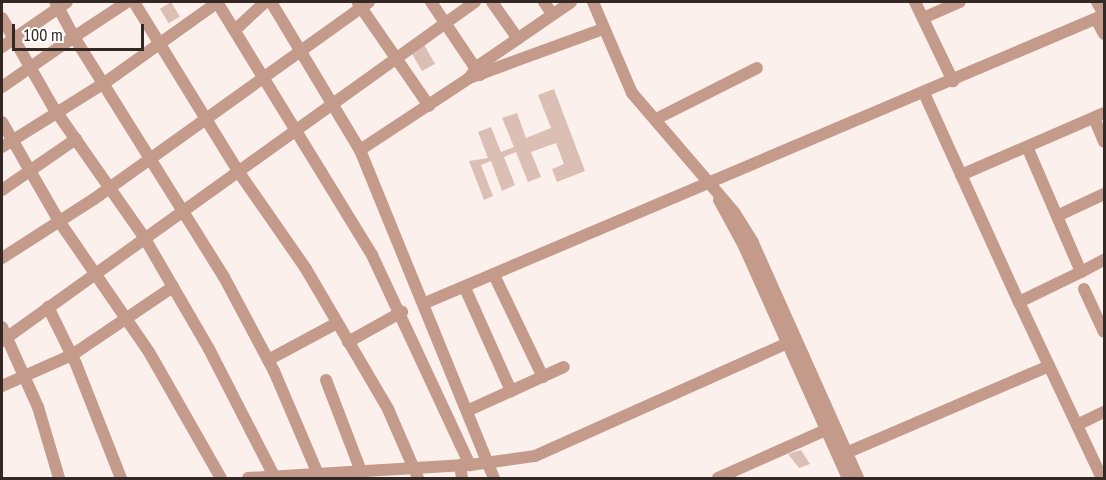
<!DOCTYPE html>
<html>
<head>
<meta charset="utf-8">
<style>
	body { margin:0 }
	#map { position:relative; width:1106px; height:480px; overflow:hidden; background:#fcf0ec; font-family:"PT Sans Narrow",sans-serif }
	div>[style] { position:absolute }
	.building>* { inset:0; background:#dbbfb4; transform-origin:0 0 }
	.minor>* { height:12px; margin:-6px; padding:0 6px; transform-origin:6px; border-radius:6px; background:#c49a8b }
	span { translate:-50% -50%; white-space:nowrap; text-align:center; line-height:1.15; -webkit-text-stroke:4.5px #fff; paint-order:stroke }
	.frame { position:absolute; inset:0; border:3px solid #332824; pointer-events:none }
	.scale { position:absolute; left:12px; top:24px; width:132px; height:27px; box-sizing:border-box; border:3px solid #332824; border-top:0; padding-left:8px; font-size:18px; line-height:21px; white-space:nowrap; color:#332824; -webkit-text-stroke:4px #fff; paint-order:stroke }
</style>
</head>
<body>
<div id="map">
	<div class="building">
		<div style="left:171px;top:2px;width:17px;height:13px;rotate:59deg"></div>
		<div style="left:423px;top:43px;width:24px;height:15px;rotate:60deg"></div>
		<div style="clip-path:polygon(554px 89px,585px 171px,557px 182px,552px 169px,564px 164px,556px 143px,531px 152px,541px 177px,528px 182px,516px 152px,504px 157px,515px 185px,502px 191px,491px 161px,481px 165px,493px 196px,484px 200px,469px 161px,488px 158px,478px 132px,491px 127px,501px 152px,514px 147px,502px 118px,517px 113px,526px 138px,551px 128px,538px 95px)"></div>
		<div style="clip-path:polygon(801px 450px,810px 464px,799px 468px,788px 454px)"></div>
	</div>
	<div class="minor">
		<div style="left:127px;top:2px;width:64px;rotate:146.6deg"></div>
		<div style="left:74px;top:37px;width:283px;rotate:58deg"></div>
		<div style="left:224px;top:277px;width:106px;rotate:62deg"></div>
		<div style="left:274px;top:371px;width:112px;rotate:66.9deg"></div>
		<div style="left:134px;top:2px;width:198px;rotate:58.4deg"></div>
		<div style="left:238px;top:171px;width:119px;rotate:55.2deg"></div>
		<div style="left:306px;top:269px;width:162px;rotate:59.6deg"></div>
		<div style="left:388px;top:409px;width:75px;rotate:66.5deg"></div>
		<div style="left:217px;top:2px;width:297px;rotate:58.5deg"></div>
		<div style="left:372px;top:255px;width:232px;rotate:65deg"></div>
		<div style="left:271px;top:2px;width:173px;rotate:59deg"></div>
		<div style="left:360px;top:150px;width:354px;rotate:67.8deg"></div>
		<div style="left:431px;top:2px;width:88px;rotate:56.1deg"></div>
		<div style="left:492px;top:2px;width:45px;rotate:54.9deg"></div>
		<div style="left:544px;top:2px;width:14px;rotate:56deg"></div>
		<div style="left:593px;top:2px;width:99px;rotate:66.8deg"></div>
		<div style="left:632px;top:93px;width:157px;rotate:49.4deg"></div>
		<div style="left:734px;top:212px;width:36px;rotate:58deg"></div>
		<div style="left:753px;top:243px;width:257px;rotate:65.9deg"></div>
		<div style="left:915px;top:2px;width:88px;rotate:64.3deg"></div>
		<div style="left:1097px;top:2px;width:14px;rotate:60deg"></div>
		<div style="left:358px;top:3px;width:125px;rotate:55.4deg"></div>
		<div style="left:2px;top:18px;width:103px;rotate:60.2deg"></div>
		<div style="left:53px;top:107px;width:159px;rotate:55deg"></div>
		<div style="left:144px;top:237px;width:129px;rotate:59.9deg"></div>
		<div style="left:209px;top:349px;width:145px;rotate:62.9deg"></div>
		<div style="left:923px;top:18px;width:40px;rotate:-23.4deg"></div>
		<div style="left:1096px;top:19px;width:17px;rotate:62deg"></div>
		<div style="left:235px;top:30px;width:41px;rotate:-43deg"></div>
		<div style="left:2px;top:47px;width:79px;rotate:-34.7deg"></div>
		<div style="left:469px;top:78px;width:15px;rotate:-53deg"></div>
		<div style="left:478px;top:66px;width:113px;rotate:-34.5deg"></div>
		<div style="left:2px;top:87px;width:88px;rotate:-34.8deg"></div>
		<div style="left:74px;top:37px;width:40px;rotate:-118deg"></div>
		<div style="left:924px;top:93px;width:230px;rotate:65.6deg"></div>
		<div style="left:1019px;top:302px;width:69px;rotate:-25.8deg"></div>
		<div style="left:1081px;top:272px;width:134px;rotate:-113.3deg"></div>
		<div style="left:1094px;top:118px;width:26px;rotate:67deg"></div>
		<div style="left:656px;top:119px;width:113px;rotate:-26.8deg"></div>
		<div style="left:2px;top:122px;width:114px;rotate:60.1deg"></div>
		<div style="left:59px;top:221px;width:159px;rotate:55.5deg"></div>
		<div style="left:149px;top:352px;width:145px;rotate:60.3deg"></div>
		<div style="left:2px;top:147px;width:119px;rotate:-32deg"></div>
		<div style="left:103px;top:84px;width:141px;rotate:-35.5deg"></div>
		<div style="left:360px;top:150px;width:131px;rotate:-33.4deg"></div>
		<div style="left:469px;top:78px;width:143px;rotate:-20.1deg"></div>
		<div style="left:961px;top:175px;width:156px;rotate:-23.4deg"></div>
		<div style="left:2px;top:190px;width:90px;rotate:-34.6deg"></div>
		<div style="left:719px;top:200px;width:52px;rotate:61.5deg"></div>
		<div style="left:744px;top:246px;width:254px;rotate:65.9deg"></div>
		<div style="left:1057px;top:216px;width:52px;rotate:-25.1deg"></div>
		<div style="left:2px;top:258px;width:109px;rotate:-32.7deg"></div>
		<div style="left:94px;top:199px;width:338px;rotate:-35.6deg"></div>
		<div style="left:1081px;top:272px;width:26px;rotate:-28deg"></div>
		<div style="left:495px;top:277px;width:111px;rotate:64.4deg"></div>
		<div style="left:465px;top:288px;width:113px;rotate:65.9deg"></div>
		<div style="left:1084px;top:289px;width:47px;rotate:65.1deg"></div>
		<div style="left:1019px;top:302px;width:195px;rotate:64.8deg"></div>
		<div style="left:425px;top:303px;width:738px;rotate:-22.98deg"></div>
		<div style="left:48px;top:307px;width:64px;rotate:63.8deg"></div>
		<div style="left:76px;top:364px;width:123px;rotate:68.5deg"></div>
		<div style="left:2px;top:327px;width:88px;rotate:65.8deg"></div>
		<div style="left:38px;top:407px;width:74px;rotate:73.5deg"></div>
		<div style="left:2px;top:341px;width:582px;rotate:-35.63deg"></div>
		<div style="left:348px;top:342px;width:62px;rotate:-29.1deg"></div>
		<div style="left:268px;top:360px;width:78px;rotate:-28.2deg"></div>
		<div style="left:326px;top:380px;width:97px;rotate:69deg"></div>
		<div style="left:2px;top:386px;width:77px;rotate:-23.9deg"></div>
		<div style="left:72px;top:355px;width:122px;rotate:-34deg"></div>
		<div style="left:469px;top:410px;width:104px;rotate:-24.4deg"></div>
		<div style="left:1077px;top:425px;width:30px;rotate:-26deg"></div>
		<div style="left:846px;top:453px;width:221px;rotate:-23.2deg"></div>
		<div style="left:460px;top:465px;width:13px;rotate:81deg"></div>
		<div style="left:248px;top:478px;width:222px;rotate:-3.4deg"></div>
		<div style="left:470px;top:465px;width:66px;rotate:-7.9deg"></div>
		<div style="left:535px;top:456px;width:274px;rotate:-24.1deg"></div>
		<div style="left:718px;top:478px;width:118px;rotate:-24deg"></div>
	</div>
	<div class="frame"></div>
	<div class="scale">100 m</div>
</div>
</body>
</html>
